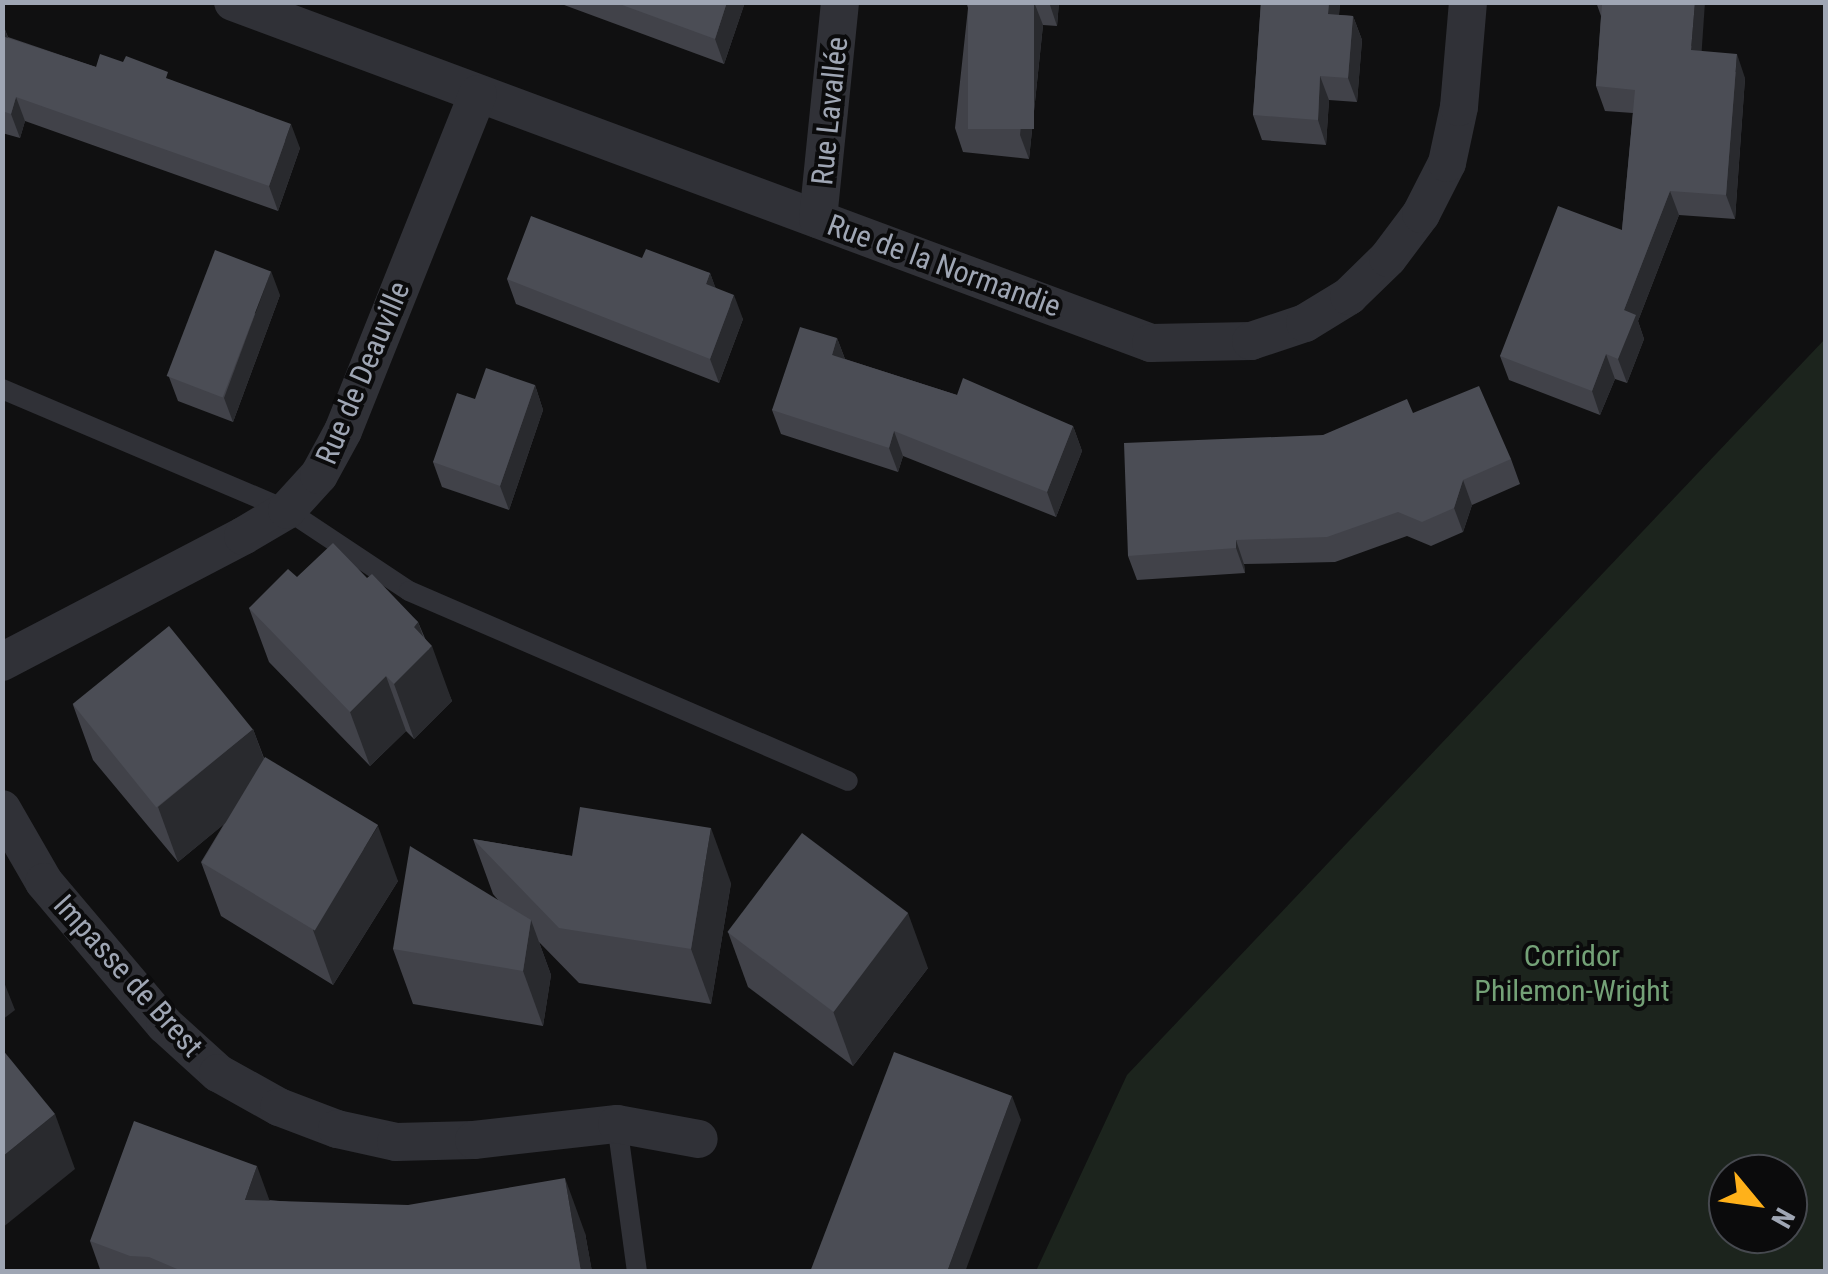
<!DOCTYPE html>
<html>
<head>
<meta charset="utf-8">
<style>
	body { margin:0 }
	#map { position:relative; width:1828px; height:1274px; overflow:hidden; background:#101011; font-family:"Roboto Condensed",sans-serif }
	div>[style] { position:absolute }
	.green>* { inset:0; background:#1c241d }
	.service>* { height:20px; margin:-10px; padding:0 10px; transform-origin:10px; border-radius:10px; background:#303137 }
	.minor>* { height:38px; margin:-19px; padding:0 19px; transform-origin:19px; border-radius:19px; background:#303137 }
	.wall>* { inset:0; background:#414249 }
	.shaded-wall>* { inset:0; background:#292a2e }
	.building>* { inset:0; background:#4b4d55; transform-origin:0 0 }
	span { translate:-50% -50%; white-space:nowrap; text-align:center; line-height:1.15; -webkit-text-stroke:8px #0b0b0c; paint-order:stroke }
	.street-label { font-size:30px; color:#9fa6b4 }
	.park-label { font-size:30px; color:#74a177 }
	.frame { position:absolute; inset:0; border:5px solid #9fa6b4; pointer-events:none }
	.north { position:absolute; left:1708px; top:1154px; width:100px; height:100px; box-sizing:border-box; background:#0b0b0c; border:2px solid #46494f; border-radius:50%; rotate:119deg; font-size:28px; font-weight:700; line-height:40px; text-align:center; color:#9fa6b4 }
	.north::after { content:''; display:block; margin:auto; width:35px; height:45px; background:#ffb11a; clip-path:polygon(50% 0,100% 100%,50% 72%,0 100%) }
</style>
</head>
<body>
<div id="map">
	<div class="green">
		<div style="clip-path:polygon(evenodd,1825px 339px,1825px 1271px,1036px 1271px,1127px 1075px,1825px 339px,1728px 1174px,1788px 1174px,1788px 1234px,1728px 1234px,1728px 1174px)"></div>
	</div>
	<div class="service">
		<div style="left:2px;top:389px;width:310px;rotate:23deg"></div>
		<div style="left:287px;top:510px;width:146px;rotate:33.6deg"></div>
		<div style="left:409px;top:591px;width:478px;rotate:23.4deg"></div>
		<div style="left:617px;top:1124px;width:149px;rotate:82.3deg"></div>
	</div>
	<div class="minor">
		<div style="left:233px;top:2px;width:979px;rotate:20.38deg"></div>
		<div style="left:1151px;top:343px;width:100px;rotate:-1.1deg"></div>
		<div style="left:1251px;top:341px;width:57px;rotate:-18.4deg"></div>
		<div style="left:1305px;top:323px;width:52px;rotate:-31.5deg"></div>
		<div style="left:1349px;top:296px;width:54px;rotate:-44.3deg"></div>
		<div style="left:1388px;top:258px;width:55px;rotate:-53.1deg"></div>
		<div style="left:1421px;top:214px;width:57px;rotate:-63deg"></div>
		<div style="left:1447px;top:163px;width:57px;rotate:-77.9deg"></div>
		<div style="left:1459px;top:107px;width:105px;rotate:-85.1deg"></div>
		<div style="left:818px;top:219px;width:218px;rotate:-84.2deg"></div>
		<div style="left:2px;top:662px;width:272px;rotate:-27.6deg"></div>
		<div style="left:243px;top:536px;width:51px;rotate:-30.6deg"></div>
		<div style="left:287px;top:510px;width:47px;rotate:-47.6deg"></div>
		<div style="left:319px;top:475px;width:50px;rotate:-61.4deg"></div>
		<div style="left:343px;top:431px;width:363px;rotate:-68.2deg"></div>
		<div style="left:2px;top:809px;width:84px;rotate:60.1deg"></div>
		<div style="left:44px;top:882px;width:187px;rotate:49.8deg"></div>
		<div style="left:165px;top:1025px;width:72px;rotate:42.2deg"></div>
		<div style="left:218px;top:1073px;width:70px;rotate:29.1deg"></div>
		<div style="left:279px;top:1107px;width:62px;rotate:20.8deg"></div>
		<div style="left:337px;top:1129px;width:60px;rotate:12.4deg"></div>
		<div style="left:396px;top:1142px;width:78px;rotate:-1.5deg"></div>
		<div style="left:474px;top:1140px;width:144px;rotate:-6.4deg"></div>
		<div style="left:617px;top:1124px;width:83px;rotate:10.4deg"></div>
	</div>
	<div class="wall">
		<div style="clip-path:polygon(556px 2px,745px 2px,724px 64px)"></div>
		<div style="clip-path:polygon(966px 2px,1059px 2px,1057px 26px,1043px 25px,1029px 159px,963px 152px,955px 128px,968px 8px)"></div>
		<div style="clip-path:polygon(1261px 2px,1340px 2px,1339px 15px,1353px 16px,1362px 40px,1357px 102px,1329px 100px,1326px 145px,1262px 140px,1253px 115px)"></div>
		<div style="clip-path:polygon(1596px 2px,1702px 51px,1745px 78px,1735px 219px,1679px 215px,1638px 321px,1644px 339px,1627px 383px,1615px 379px,1600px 415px,1509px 380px,1500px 356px,1622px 230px,1633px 113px,1605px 111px,1596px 86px,1601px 16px)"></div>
		<div style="clip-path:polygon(2px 22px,8px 37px,96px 67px,171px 80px,300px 148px,278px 211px,25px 121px,20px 138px,2px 133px)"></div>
		<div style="clip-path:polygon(642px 258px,710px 273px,715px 287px,743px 319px,719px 383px,516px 304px,507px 279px)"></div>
		<div style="clip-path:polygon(280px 295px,233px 422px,178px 401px,169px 377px)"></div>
		<div style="clip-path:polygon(837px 338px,845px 359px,957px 395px,1073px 426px,1082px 451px,1056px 517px,903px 456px,898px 472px,781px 434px,772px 410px)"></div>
		<div style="clip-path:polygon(535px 385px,543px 410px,509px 510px,442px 487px,433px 462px,475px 399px)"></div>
		<div style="clip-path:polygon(1413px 413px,1511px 459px,1520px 484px,1472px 505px,1463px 532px,1431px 546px,1407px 536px,1335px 562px,1244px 564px,1245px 573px,1137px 580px,1128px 556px)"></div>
		<div style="clip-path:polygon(297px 577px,367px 578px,418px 622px,452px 701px,414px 739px,406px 731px,370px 766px,269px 662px,249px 608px)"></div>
		<div style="clip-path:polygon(73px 705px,253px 729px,264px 758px,398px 881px,333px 985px,221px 916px,201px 862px,224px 824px,178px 862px,93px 760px)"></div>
		<div style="clip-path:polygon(473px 839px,731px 883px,711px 1004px,579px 983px,539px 942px,551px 975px,543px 1026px,413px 1004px,393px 949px,498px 900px,493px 894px)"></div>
		<div style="clip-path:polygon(728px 932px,928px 968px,853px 1066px,748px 987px)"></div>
		<div style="clip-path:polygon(270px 1200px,585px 1233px,592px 1272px,101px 1272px,90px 1241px)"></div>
	</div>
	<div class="shaded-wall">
		<div style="clip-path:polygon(727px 2px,745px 2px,724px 64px,715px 39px)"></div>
		<div style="clip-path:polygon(1034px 2px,1043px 25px,1029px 159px,1020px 135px)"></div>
		<div style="clip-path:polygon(1049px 2px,1059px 2px,1057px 26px)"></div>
		<div style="clip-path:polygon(1329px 2px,1340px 2px,1337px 38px,1328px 14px)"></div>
		<div style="clip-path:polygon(1695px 2px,1705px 2px,1700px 75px,1691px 50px)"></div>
		<div style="clip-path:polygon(1353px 16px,1362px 40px,1357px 102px,1348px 78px)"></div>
		<div style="clip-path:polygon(2px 22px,8px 38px,2px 55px)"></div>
		<div style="clip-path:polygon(1737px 54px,1745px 78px,1735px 219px,1726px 195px)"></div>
		<div style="clip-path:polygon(1320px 76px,1329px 100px,1326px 145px,1318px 120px)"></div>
		<div style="clip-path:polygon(16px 97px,25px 121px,20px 138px,11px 114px)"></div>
		<div style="clip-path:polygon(291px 124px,300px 148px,278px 211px,269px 186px)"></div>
		<div style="clip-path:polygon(1670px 191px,1679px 215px,1638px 321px,1644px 339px,1627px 383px,1618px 359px,1624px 310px)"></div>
		<div style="clip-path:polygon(271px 271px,280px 295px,233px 422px,224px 398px)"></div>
		<div style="clip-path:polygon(710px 273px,719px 297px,706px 284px)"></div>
		<div style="clip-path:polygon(734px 295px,743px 319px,719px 383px,710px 359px)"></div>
		<div style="clip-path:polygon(837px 338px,846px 362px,832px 355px)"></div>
		<div style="clip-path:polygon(1606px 354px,1615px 379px,1600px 415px,1592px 391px)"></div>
		<div style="clip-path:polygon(535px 385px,543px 410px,509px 510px,500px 486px)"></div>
		<div style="clip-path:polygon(1073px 426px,1082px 451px,1056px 517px,1047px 492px)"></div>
		<div style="clip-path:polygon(894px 431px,903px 456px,898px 472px,889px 448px)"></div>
		<div style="clip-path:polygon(1463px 480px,1472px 505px,1463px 532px,1454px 508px)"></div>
		<div style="clip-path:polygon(1236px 540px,1244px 564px,1245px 573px,1236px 548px)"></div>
		<div style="clip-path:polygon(418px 622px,428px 650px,432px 646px,452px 701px,414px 739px,394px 684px,414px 627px)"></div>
		<div style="clip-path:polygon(386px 676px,406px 731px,370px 766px,350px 712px)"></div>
		<div style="clip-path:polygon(253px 729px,273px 784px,178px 862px,158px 807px)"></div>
		<div style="clip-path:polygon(378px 826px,398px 881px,333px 985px,313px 930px)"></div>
		<div style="clip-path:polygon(711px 828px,731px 883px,711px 1004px,691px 949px)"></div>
		<div style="clip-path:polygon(908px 913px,928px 968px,853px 1066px,833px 1011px)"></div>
		<div style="clip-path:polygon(531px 920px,551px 975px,543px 1026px,523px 971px)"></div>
		<div style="clip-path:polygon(2px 977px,15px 1010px,2px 1020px)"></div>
		<div style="clip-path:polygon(1012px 1096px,1021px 1120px,965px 1272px,947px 1272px)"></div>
		<div style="clip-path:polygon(55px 1114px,75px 1169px,2px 1228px,2px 1157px)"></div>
		<div style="clip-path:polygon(257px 1166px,277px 1221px,245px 1200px)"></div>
		<div style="clip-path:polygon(565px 1178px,585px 1233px,592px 1272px,581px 1272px)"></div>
	</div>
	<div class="building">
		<div style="clip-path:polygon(614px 2px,727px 2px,715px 39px)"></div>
		<div style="left:968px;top:2px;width:66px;height:127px"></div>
		<div style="clip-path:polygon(1261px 2px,1329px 2px,1328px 14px,1353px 16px,1348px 78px,1320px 76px,1318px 120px,1253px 115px)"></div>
		<div style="clip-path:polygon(1596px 2px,1695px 2px,1691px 50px,1737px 54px,1726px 195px,1670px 191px,1624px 310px,1636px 315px,1618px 359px,1606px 354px,1592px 391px,1500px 356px,1558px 206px,1622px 230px,1635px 90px,1596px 86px,1602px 5px,1596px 4px)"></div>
		<div style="clip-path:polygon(2px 36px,96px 67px,100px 54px,123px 62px,126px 56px,168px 72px,166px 78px,291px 124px,269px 186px,16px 97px,11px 114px,2px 111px)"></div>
		<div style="clip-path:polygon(531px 216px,642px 258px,646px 249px,710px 273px,706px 284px,734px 295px,710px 359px,507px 279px)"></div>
		<div style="left:215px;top:250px;width:60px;height:135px;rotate:21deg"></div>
		<div style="clip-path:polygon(800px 327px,837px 338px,832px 355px,957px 395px,963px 378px,1073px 426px,1047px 492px,894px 431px,889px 448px,772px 410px)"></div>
		<div style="clip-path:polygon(486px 368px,535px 385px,500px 486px,433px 462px,457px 393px,475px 399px)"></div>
		<div style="clip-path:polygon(1479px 386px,1511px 459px,1463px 480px,1454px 508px,1422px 522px,1398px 512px,1327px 537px,1236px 540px,1236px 548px,1128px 556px,1124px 443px,1323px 435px,1407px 399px,1413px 413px)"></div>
		<div style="clip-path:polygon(333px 543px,367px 578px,372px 574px,418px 622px,414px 627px,432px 646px,394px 684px,386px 676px,350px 712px,249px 608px,288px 569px,297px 577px)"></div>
		<div style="left:169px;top:626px;width:133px;height:124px;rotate:51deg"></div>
		<div style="left:265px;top:757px;width:132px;height:123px;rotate:31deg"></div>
		<div style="clip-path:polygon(580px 807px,711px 828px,691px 949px,559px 928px,473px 839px,572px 856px)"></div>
		<div style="left:802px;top:833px;width:133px;height:124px;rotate:37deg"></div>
		<div style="clip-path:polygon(410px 846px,531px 920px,523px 971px,393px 949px)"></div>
		<div style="clip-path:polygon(2px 1049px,55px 1114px,2px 1157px)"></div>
		<div style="clip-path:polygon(894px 1052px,1012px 1096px,947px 1272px,810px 1272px)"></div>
		<div style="clip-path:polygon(134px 1121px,257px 1166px,245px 1200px,408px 1205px,565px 1178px,581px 1272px,184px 1272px,149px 1257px,130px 1256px,90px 1241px)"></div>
	</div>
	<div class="street-label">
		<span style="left:830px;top:111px;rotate:-84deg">Rue Lavallée</span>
		<span style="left:944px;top:266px;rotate:20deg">Rue de la Normandie</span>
		<span style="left:363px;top:373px;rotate:-67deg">Rue de Deauville</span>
		<span style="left:128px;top:976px;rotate:48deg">Impasse de Brest</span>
	</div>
	<div class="park-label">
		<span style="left:1572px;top:973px">Corridor<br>Philemon-Wright</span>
	</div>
	<div class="frame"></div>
	<div class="north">N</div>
</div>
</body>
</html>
